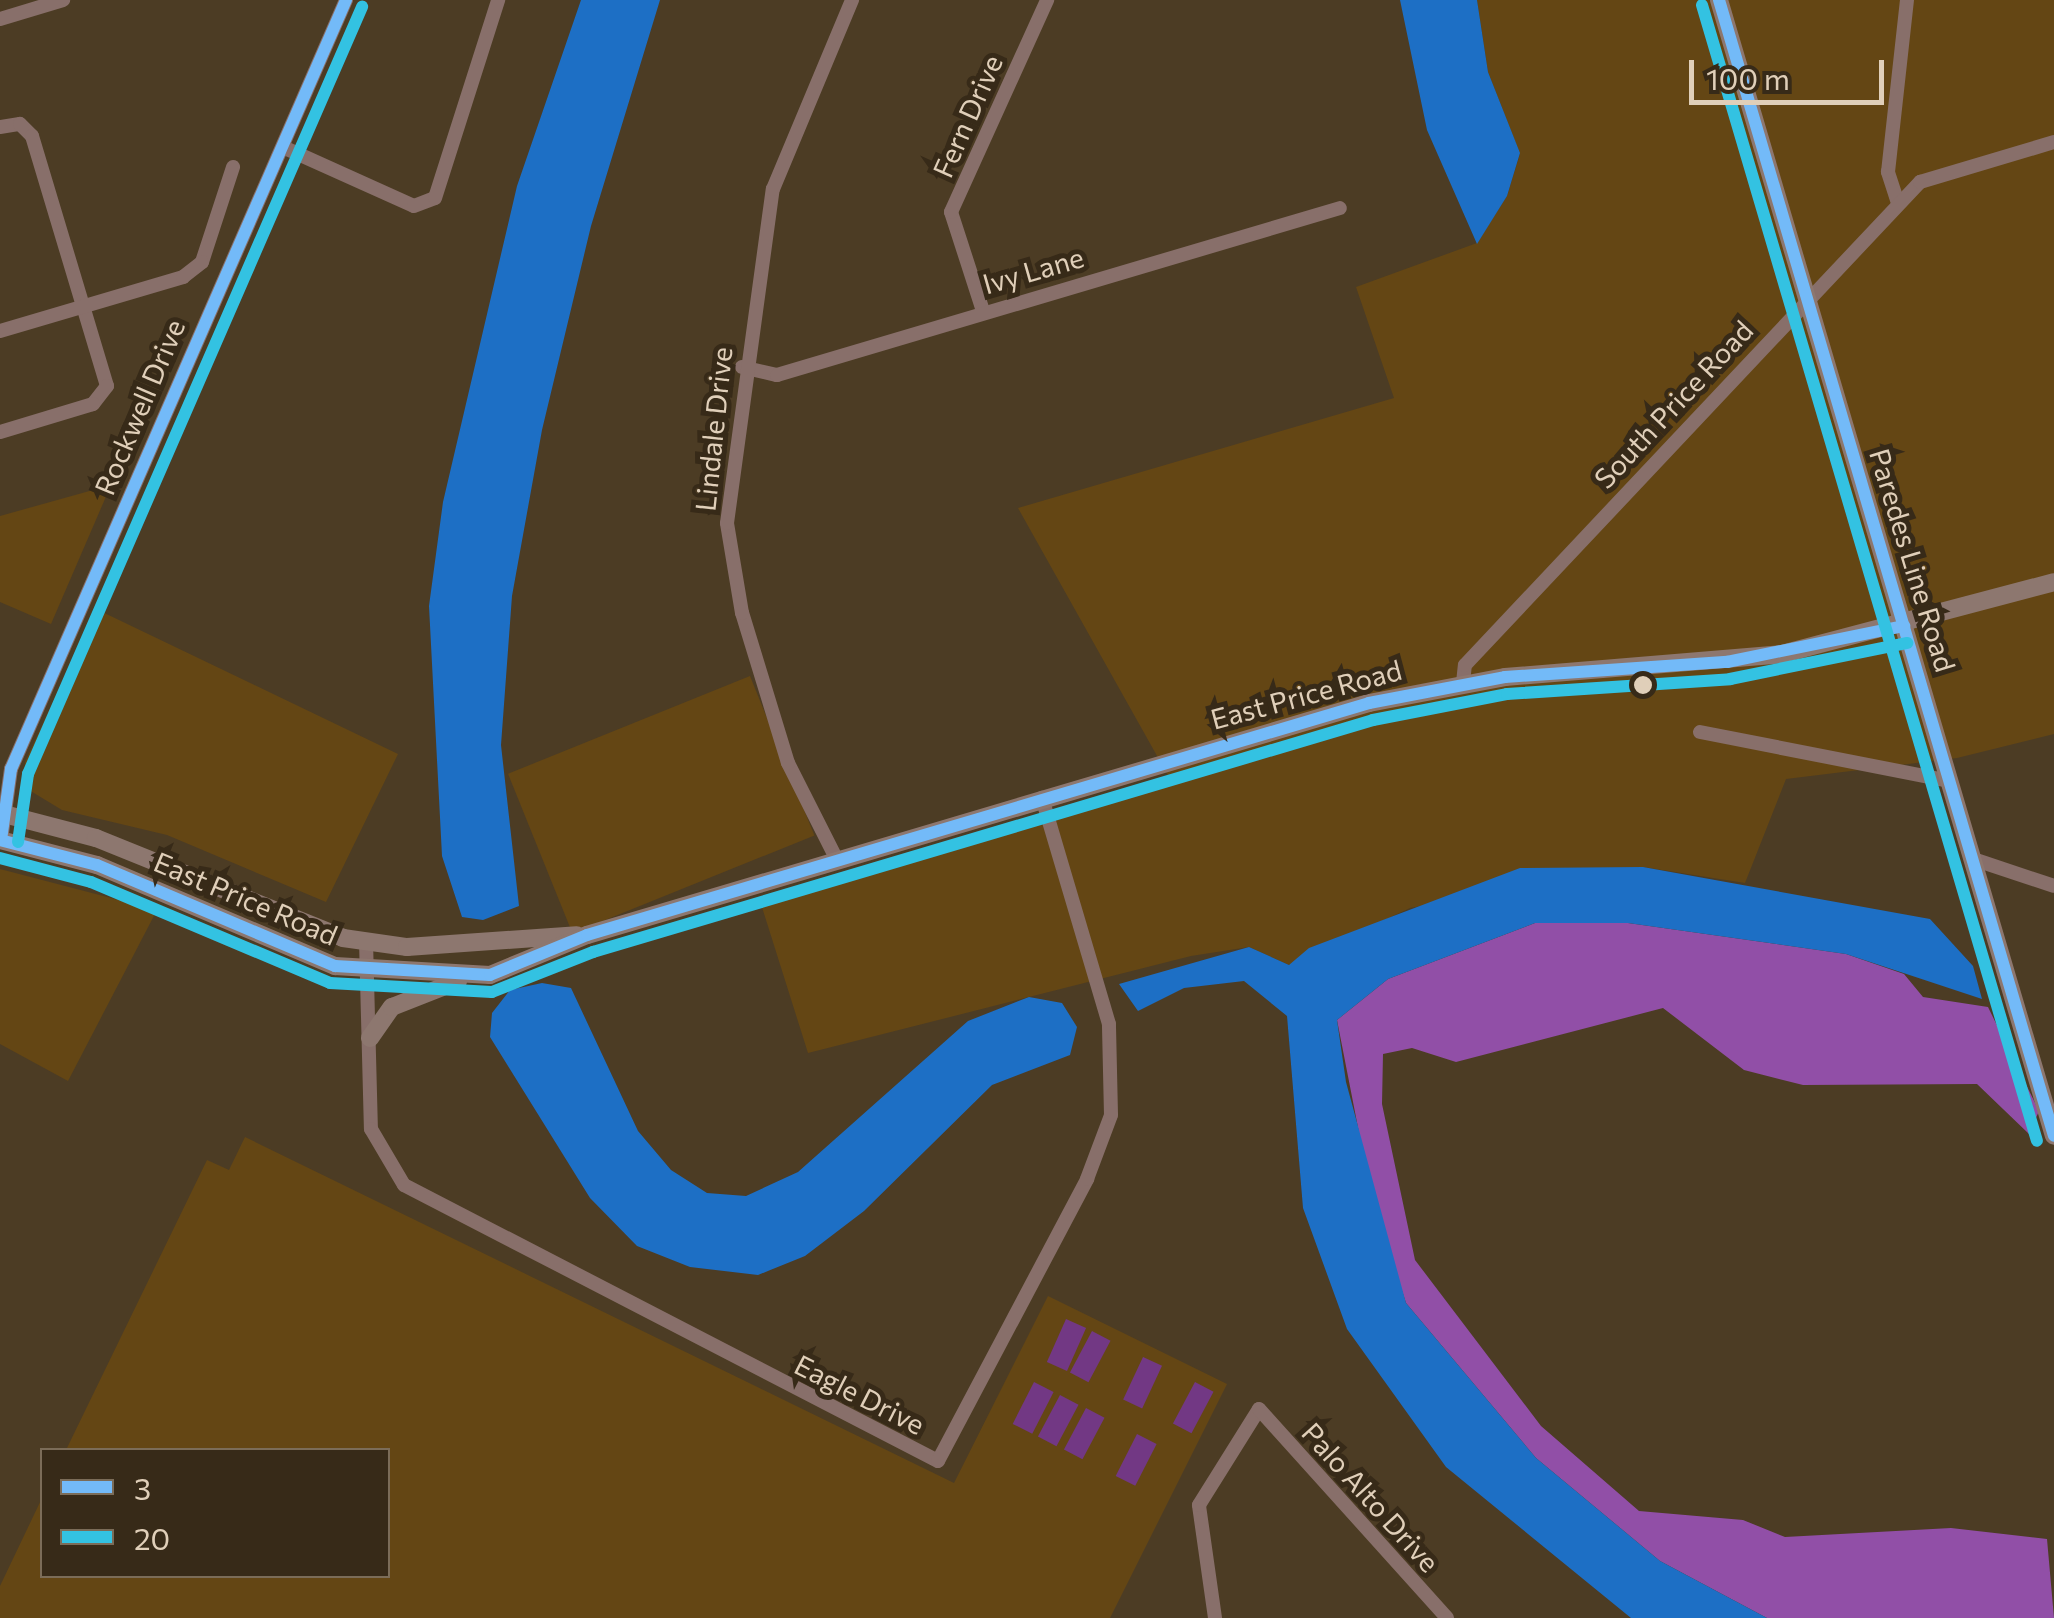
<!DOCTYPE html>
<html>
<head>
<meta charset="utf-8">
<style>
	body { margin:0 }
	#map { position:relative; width:2054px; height:1618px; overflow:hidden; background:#4c3c24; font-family:Commissioner,sans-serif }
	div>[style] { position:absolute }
	.built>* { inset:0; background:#644614; transform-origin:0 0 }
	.green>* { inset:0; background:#723884; transform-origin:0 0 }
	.forest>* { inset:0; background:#914fa7 }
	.water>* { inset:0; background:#1d6fc5 }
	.minor>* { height:14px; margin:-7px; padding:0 7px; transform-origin:7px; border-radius:7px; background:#886f6a }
	.major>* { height:18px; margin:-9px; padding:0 9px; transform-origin:9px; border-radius:9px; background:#8d776f }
	.bus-1>* { height:12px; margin:-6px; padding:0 6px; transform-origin:6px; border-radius:6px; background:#73baf8 }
	.bus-2>* { height:12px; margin:-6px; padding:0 6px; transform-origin:6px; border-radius:6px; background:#33c2e2 }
	.dots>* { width:28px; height:28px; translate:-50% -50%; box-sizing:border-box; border:5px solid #372a18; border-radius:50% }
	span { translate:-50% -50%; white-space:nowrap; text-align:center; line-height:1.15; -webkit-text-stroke:10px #372a18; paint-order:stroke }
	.street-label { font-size:28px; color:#e0cfb9 }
	.legend { position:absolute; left:40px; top:1448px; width:350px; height:130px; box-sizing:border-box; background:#372a18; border:2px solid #7b6c58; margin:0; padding:12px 18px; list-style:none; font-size:30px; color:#e0cfb9 }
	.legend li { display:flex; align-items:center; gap:20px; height:50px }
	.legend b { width:50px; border:2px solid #7b6c58 }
	.scale { position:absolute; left:1689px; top:60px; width:195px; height:45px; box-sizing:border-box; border:5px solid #e0cfb9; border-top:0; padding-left:12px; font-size:30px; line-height:35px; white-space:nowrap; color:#e0cfb9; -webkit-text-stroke:8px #372a18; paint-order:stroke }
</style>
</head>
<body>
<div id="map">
	<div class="built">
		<div style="clip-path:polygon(1477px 0,2054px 0,2054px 734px,1957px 758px,1786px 779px,1745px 883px,1643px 867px,1410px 908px,1289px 965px,1249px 947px,1191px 956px,808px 1053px,760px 901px,1170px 779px,1018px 508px,1394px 398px,1356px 287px,1477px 243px,1507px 196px,1520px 154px,1488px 72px)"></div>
		<div style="clip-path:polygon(111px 485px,51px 624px,0 602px,0 516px)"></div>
		<div style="clip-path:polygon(96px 609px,398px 754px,326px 902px,167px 835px,62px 810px,24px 787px,25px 762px)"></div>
		<div style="left:750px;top:676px;width:172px;height:261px;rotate:68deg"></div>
		<div style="clip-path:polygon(0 869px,157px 910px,68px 1081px,0 1044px)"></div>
		<div style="clip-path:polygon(245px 1137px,954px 1483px,1048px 1296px,1227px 1384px,1110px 1618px,0 1618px,0 1586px,42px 1498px,42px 1576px,388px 1576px,388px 1450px,66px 1450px,207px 1160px,229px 1170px)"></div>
	</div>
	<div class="green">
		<div style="left:1066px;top:1319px;width:22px;height:47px;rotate:24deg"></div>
		<div style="left:1092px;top:1331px;width:21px;height:47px;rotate:28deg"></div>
		<div style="left:1143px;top:1357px;width:21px;height:47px;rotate:25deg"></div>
		<div style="left:1034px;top:1382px;width:22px;height:47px;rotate:27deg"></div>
		<div style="left:1195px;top:1382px;width:21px;height:47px;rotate:28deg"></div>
		<div style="left:1060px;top:1395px;width:21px;height:47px;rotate:28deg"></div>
		<div style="left:1086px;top:1408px;width:21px;height:47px;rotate:28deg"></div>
		<div style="left:1137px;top:1434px;width:22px;height:47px;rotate:27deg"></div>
	</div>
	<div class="forest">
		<div style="clip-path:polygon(1535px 923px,1628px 923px,1846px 954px,1904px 974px,1923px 997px,1988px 1007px,2039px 1111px,2029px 1134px,1977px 1084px,1803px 1085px,1744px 1070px,1663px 1008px,1456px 1062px,1412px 1048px,1383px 1054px,1382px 1104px,1415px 1260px,1541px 1426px,1639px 1511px,1743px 1520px,1785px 1537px,1951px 1528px,2047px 1539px,2054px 1618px,1767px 1618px,1660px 1561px,1536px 1458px,1406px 1303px,1371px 1194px,1337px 1020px,1388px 979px)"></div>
	</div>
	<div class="water">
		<div style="clip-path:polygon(581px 0,660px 0,591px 226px,542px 430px,512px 596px,501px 745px,519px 906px,483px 920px,462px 917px,442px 856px,429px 606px,443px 502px,517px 186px)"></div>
		<div style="clip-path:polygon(1400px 0,1477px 0,1488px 72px,1520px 153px,1507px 196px,1477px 244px,1427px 130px)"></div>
		<div style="clip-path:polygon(1643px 867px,1930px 919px,1973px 966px,1982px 999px,1846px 954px,1628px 923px,1535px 923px,1388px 979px,1337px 1020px,1346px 1082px,1406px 1303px,1536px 1458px,1660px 1561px,1767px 1618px,1631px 1618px,1446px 1467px,1347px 1329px,1303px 1208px,1287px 1016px,1244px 981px,1184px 988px,1138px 1011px,1119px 984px,1249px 947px,1289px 965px,1309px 948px,1520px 868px)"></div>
		<div style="clip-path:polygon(542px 983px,571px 988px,638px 1131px,671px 1170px,707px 1193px,746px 1196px,798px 1172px,968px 1021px,1029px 997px,1062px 1003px,1077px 1027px,1070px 1055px,992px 1085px,864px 1211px,805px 1256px,758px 1275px,690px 1267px,637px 1246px,590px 1198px,490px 1037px,492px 1013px,510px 990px)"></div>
	</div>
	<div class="minor">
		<div style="left:0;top:19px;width:66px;rotate:-16.8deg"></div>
		<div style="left:0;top:127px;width:20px;rotate:-9deg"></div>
		<div style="left:20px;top:124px;width:17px;rotate:45deg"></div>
		<div style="left:32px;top:136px;width:261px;rotate:73.3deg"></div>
		<div style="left:107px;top:386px;width:23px;rotate:128deg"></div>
		<div style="left:93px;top:404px;width:97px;rotate:163.2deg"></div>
		<div style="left:285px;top:148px;width:141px;rotate:24.2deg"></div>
		<div style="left:414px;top:206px;width:22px;rotate:-21deg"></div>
		<div style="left:435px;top:198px;width:208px;rotate:-72.3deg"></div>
		<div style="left:1898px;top:203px;width:33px;rotate:-108deg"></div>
		<div style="left:1888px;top:172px;width:173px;rotate:-83.7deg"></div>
		<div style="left:202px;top:262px;width:100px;rotate:-71.9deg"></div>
		<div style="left:983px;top:311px;width:104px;rotate:-107.9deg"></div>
		<div style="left:951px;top:212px;width:233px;rotate:-65.6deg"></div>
		<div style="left:0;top:331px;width:191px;rotate:-16.4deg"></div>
		<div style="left:183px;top:277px;width:24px;rotate:-38deg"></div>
		<div style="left:742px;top:367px;width:36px;rotate:13deg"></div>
		<div style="left:777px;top:375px;width:587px;rotate:-16.52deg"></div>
		<div style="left:1463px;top:683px;width:18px;rotate:-84deg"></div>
		<div style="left:1465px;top:665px;width:664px;rotate:-46.71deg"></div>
		<div style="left:1920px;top:182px;width:140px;rotate:-16.6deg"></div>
		<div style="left:1700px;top:732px;width:255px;rotate:11.1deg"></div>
		<div style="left:1px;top:840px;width:72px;rotate:-82deg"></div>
		<div style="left:11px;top:769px;width:839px;rotate:-66.46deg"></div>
		<div style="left:1973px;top:859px;width:85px;rotate:18.4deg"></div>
		<div style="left:837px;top:860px;width:109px;rotate:-116.8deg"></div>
		<div style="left:788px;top:763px;width:157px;rotate:-107deg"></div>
		<div style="left:742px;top:613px;width:91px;rotate:-99.5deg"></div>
		<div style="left:727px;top:523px;width:337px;rotate:-82.2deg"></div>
		<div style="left:773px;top:189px;width:205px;rotate:-67.3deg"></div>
		<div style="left:366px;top:941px;width:188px;rotate:88.5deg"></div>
		<div style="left:371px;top:1129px;width:65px;rotate:59.5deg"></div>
		<div style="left:404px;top:1185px;width:601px;rotate:27.33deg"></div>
		<div style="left:938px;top:1461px;width:319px;rotate:-62.1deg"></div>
		<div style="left:1087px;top:1179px;width:68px;rotate:-69.4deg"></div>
		<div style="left:1111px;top:1115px;width:91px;rotate:-91.3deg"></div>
		<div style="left:1109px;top:1024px;width:236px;rotate:-106.5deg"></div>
		<div style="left:1215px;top:1618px;width:114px;rotate:-98.1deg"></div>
		<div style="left:1199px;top:1505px;width:113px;rotate:-58deg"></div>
		<div style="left:1259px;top:1409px;width:281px;rotate:48deg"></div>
	</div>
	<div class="major">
		<div style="left:1719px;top:0;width:1184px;rotate:73.57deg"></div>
		<div style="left:0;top:813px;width:99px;rotate:14.6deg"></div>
		<div style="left:96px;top:838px;width:266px;rotate:22deg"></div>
		<div style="left:343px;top:938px;width:65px;rotate:8deg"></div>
		<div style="left:407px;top:947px;width:170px;rotate:-4deg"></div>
		<div style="left:0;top:840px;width:100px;rotate:14.5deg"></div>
		<div style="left:97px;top:865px;width:259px;rotate:23deg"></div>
		<div style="left:335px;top:966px;width:155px;rotate:3.3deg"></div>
		<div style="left:490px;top:975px;width:105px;rotate:-22.4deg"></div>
		<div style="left:587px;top:935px;width:816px;rotate:-16.52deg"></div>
		<div style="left:1369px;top:703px;width:138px;rotate:-10.8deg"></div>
		<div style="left:1505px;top:677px;width:278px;rotate:-4.7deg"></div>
		<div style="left:1782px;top:654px;width:281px;rotate:-14.8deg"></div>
		<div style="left:370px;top:1038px;width:38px;rotate:-55deg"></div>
		<div style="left:392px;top:1007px;width:71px;rotate:-21.5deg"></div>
	</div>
	<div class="bus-1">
		<div style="left:1719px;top:0;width:1184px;rotate:73.57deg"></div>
		<div style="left:0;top:840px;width:100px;rotate:14.5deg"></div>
		<div style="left:97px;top:865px;width:259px;rotate:23deg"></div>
		<div style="left:335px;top:966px;width:155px;rotate:3.3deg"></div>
		<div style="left:490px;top:975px;width:105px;rotate:-22.4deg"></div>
		<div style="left:587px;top:935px;width:816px;rotate:-16.52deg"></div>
		<div style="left:1369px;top:703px;width:138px;rotate:-10.8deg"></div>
		<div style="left:1505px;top:677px;width:223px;rotate:-3.9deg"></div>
		<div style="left:1727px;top:662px;width:181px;rotate:-11.5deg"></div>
		<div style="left:1px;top:840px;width:72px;rotate:-82deg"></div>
		<div style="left:11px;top:769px;width:839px;rotate:-66.46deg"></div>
	</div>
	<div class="bus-2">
		<div style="left:1702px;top:5px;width:1184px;rotate:73.57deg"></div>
		<div style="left:18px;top:842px;width:69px;rotate:-81.6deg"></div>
		<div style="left:28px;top:774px;width:837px;rotate:-66.47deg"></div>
		<div style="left:0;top:858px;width:94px;rotate:14.8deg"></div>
		<div style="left:91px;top:882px;width:259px;rotate:22.9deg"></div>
		<div style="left:330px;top:983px;width:162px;rotate:3.2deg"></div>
		<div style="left:492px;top:992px;width:109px;rotate:-21.6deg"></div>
		<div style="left:593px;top:952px;width:814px;rotate:-16.56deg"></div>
		<div style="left:1373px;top:720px;width:136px;rotate:-11deg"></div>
		<div style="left:1507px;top:694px;width:224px;rotate:-3.8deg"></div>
		<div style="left:1730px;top:679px;width:181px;rotate:-11.5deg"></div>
	</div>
	<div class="dots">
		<div style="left:1643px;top:685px;background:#e0cfb9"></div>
	</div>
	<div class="street-label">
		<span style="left:967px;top:116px;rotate:-66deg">Fern Drive</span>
		<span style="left:1033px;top:270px;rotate:-16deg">Ivy Lane</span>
		<span style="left:1673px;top:404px;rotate:-47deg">South Price Road</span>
		<span style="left:139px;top:407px;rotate:-67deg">Rockwell Drive</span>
		<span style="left:713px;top:429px;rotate:-84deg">Lindale Drive</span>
		<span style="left:1913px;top:560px;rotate:73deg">Paredes Line Road</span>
		<span style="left:1306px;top:694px;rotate:-15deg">East Price Road</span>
		<span style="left:246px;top:898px;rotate:23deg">East Price Road</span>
		<span style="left:860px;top:1394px;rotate:27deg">Eagle Drive</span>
		<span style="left:1371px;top:1497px;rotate:48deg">Palo Alto Drive</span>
	</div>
	<ul class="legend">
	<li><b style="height:12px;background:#73baf8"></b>3</li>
	<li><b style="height:12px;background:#33c2e2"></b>20</li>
	</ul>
	<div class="scale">100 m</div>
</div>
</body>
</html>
